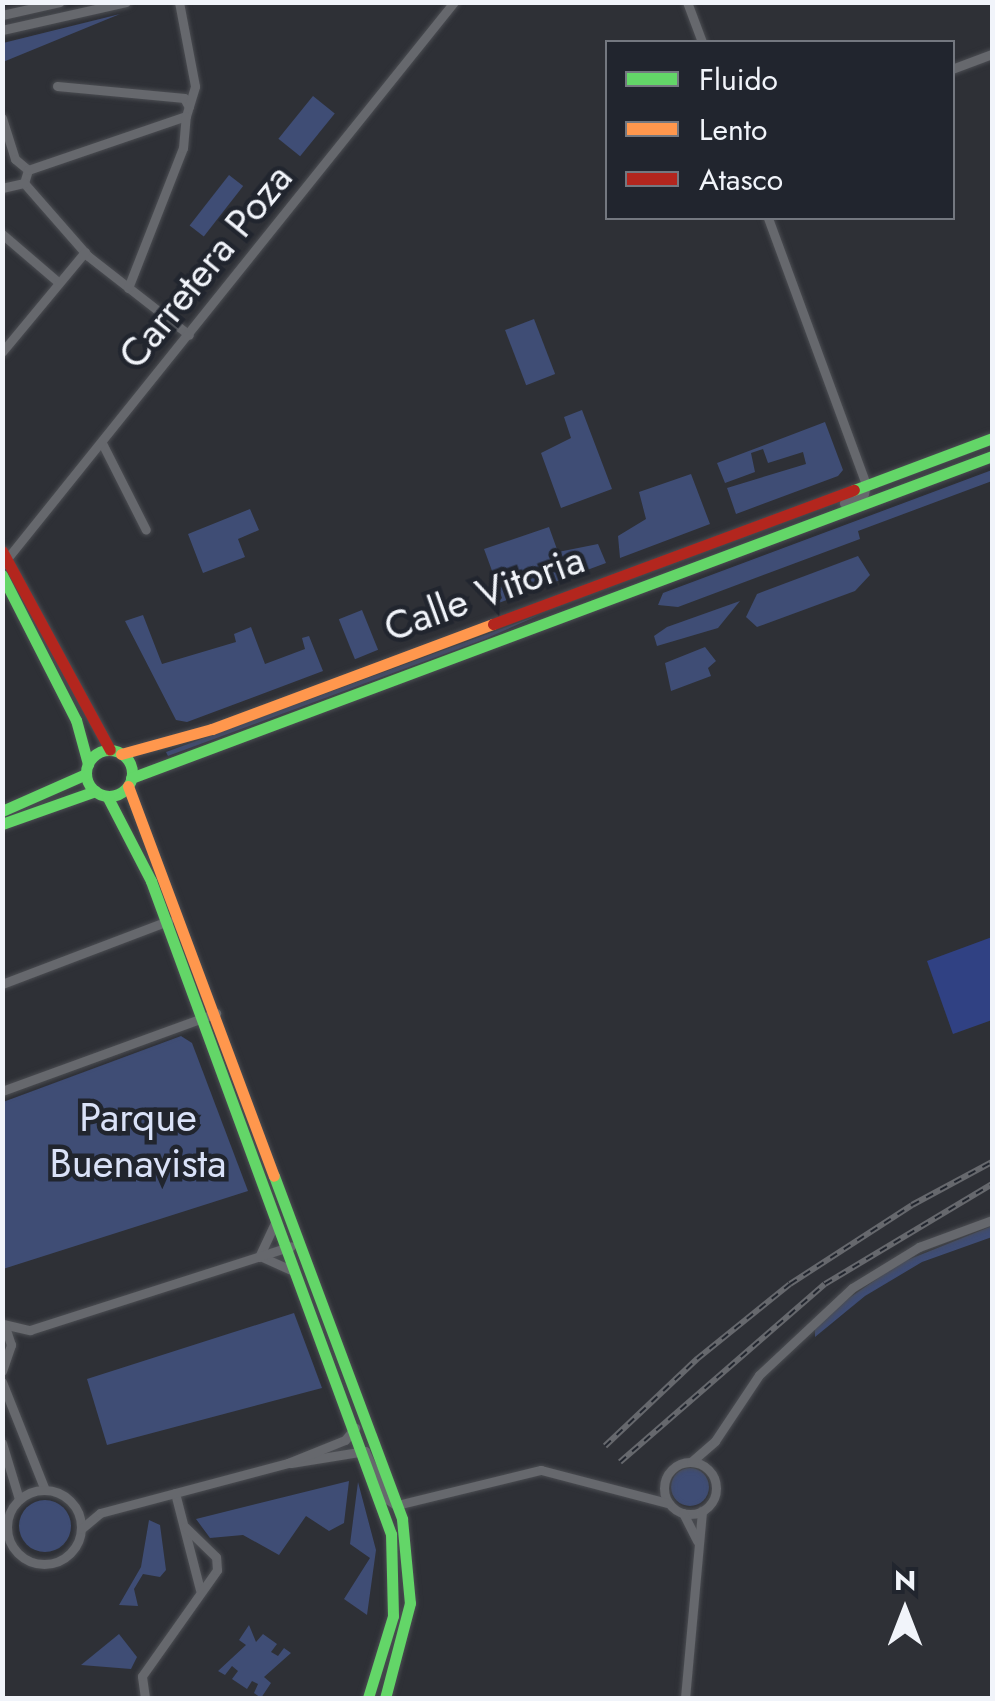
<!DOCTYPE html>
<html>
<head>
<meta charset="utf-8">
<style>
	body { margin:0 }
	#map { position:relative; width:995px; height:1701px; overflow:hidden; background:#2e3036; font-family:Jost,sans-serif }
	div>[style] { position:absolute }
	.green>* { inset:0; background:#3f4d75; transform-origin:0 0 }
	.round { border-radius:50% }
	.water>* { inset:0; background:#304183 }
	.roads { filter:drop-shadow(0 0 2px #4b4d52) drop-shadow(0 0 2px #4b4d52) }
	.street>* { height:9px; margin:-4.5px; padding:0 4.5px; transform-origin:4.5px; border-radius:4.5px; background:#66686d }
	.street>.ring { margin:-4.5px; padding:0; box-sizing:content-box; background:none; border:9px solid #66686d; border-radius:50% }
	.fast>* { height:11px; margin:-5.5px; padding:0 5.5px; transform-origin:5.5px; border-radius:5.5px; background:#63d668 }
	.fast>.ring { margin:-5.5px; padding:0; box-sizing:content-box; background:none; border:11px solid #63d668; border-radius:50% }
	.slow>* { height:11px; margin:-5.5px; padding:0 5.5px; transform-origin:5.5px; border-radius:5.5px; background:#ff974d }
	.jam>* { height:11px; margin:-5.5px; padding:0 5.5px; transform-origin:5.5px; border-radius:5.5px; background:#b3261e }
	.rail>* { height:6px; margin-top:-3px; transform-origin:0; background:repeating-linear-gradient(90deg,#21252e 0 8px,#66686d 0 16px); box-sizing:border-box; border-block:2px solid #66686d }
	span { translate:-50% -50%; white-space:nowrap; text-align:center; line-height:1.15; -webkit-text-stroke:9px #21252e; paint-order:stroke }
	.street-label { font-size:40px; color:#f1f4fa }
	.park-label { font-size:40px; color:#dae2f8 }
	.frame { position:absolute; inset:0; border:5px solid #f1f4fa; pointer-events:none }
	.legend { position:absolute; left:605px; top:40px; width:350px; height:180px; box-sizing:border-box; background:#21252e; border:2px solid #747880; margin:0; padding:12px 18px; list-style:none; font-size:30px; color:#f1f4fa }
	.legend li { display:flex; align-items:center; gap:20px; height:50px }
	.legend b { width:50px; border:2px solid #747880 }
	.north { position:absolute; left:855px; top:1561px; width:100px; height:100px; -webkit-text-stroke:8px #21252e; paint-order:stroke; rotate:0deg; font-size:28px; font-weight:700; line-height:40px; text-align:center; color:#f1f4fa }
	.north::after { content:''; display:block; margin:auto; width:35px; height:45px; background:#f1f4fa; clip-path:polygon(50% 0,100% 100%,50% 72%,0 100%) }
</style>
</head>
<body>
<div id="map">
	<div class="green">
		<div style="clip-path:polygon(120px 14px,3px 62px,3px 43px)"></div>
		<div style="left:313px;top:96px;width:28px;height:55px;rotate:39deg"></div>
		<div style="left:229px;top:175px;width:18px;height:64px;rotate:38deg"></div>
		<div style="left:534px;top:319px;width:59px;height:31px;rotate:69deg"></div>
		<div style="clip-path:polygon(582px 410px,612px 489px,561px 508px,541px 453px,571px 438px,564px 417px)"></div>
		<div style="clip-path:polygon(825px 422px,843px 470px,838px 476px,736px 514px,727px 488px,806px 464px,803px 452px,768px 463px,763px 449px,751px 453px,755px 472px,725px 483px,717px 463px)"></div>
		<div style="clip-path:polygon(992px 470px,992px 481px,858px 531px,860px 539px,678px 607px,658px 605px,663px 593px)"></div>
		<div style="clip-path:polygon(691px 474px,710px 524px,620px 558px,618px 536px,646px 519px,639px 492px)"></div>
		<div style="clip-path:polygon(250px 509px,259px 530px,238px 539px,245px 557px,203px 573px,188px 534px)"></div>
		<div style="clip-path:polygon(549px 527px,558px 552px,598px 544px,606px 563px,496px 604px,502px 598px,484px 549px)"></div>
		<div style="clip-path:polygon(858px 556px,870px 575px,855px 591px,757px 627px,746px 617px,757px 594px)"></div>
		<div style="clip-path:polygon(740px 601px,718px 628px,657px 646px,654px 636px,667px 627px)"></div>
		<div style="left:362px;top:610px;width:43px;height:25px;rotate:68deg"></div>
		<div style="clip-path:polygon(143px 615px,162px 664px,236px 642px,234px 634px,251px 627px,265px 664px,305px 649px,302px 638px,309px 636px,323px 671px,187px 722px,176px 720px,125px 621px)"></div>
		<div style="clip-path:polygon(539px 615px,485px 639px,168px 756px,166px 752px)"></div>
		<div style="clip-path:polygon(705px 647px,716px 661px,708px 668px,711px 676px,671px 691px,665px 663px)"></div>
		<div style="clip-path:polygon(181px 1036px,192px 1043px,248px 1191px,3px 1269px,3px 1102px)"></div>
		<div style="clip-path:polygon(992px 1226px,992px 1237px,922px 1262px,865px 1296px,815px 1337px,815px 1326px,839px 1305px,900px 1263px)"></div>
		<div style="clip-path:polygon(294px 1313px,322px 1388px,107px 1445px,87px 1379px)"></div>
		<div class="round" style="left:671px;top:1468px;width:38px;height:38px"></div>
		<div style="clip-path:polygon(349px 1481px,344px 1523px,329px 1531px,306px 1516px,279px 1555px,243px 1535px,210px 1538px,196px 1519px)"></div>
		<div style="clip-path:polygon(358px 1482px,376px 1550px,367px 1615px,344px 1599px,370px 1558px,350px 1544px)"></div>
		<div class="round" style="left:19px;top:1500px;width:52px;height:52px"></div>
		<div style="clip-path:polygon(149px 1520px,160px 1525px,166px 1570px,160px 1577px,143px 1574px,134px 1589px,138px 1606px,119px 1605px,141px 1567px)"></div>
		<div style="clip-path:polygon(249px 1625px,256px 1642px,263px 1634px,277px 1644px,271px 1652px,278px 1656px,284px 1648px,291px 1653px,264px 1677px,271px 1683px,261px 1698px,254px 1693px,258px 1684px,252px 1681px,247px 1689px,232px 1679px,238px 1671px,232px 1666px,225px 1675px,218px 1671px,246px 1645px,239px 1640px)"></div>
		<div style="clip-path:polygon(119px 1634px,137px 1657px,131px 1669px,81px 1665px)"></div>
	</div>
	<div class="water">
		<div style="clip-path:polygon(992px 937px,992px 1020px,953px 1034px,927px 961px)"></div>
	</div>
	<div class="roads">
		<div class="street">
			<div style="left:687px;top:2px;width:43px;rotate:69.4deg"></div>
			<div style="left:2px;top:15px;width:59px;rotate:-12.6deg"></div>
			<div style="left:2px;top:30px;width:127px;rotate:-12.7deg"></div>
			<div style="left:952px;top:69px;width:43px;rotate:-20.6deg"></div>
			<div style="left:57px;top:86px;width:128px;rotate:5.4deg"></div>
			<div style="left:184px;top:98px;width:10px;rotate:61deg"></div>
			<div style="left:2px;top:118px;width:43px;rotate:72.4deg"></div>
			<div style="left:15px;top:159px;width:17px;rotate:40deg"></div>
			<div style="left:24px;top:183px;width:14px;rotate:-73deg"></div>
			<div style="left:28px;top:170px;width:167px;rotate:-18.9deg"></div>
			<div style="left:186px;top:116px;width:31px;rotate:-73deg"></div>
			<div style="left:195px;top:86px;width:86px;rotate:-100.8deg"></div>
			<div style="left:24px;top:183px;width:97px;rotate:48.8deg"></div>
			<div style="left:88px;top:256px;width:128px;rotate:38deg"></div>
			<div style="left:2px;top:188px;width:23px;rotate:-13deg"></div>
			<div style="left:768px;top:218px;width:284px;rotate:69.8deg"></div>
			<div style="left:866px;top:485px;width:9px;rotate:103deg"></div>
			<div style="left:864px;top:494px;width:22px;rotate:156deg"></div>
			<div style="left:2px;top:234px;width:74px;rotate:40.6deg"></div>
			<div style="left:128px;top:288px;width:150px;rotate:-68.6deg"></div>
			<div style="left:183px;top:148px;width:32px;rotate:-85deg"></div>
			<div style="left:2px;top:352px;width:130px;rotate:-50.3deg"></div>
			<div style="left:102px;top:443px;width:97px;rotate:63.2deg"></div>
			<div style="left:2px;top:565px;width:722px;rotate:-51.24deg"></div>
			<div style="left:2px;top:984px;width:178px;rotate:-20.8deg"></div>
			<div style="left:2px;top:1091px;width:228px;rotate:-20deg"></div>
			<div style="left:259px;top:1257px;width:38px;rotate:-65deg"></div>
			<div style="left:262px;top:1257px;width:34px;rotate:24deg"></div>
			<div style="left:3px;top:1324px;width:28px;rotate:13deg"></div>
			<div style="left:30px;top:1330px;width:274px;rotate:-17.8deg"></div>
			<div style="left:2px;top:1371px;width:28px;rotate:-71deg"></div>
			<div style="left:11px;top:1345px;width:19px;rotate:-108deg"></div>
			<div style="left:2px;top:1382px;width:116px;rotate:68.3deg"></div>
			<div style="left:2px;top:1443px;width:59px;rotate:73.1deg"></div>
			<div class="ring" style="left:664px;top:1462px;width:43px;height:43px"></div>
			<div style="left:691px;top:1462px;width:32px;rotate:-41deg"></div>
			<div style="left:715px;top:1441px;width:79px;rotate:-56.3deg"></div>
			<div style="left:759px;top:1375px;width:127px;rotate:-43.1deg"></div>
			<div style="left:852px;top:1288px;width:79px;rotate:-31.5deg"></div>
			<div style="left:919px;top:1247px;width:78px;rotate:-20.3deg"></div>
			<div style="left:291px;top:1463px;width:75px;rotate:-9.2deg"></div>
			<div style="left:365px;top:1451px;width:53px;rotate:65.4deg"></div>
			<div style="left:387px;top:1499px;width:11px;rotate:34deg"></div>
			<div class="ring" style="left:7px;top:1490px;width:65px;height:65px"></div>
			<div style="left:175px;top:1493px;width:100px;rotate:75.5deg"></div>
			<div style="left:397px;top:1505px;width:148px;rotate:-13.7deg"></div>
			<div style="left:541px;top:1470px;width:131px;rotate:14.6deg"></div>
			<div style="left:683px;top:1513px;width:31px;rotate:63deg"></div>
			<div style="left:81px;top:1529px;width:25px;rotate:-40deg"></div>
			<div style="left:100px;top:1513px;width:195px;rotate:-14.9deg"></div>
			<div style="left:288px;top:1463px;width:61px;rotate:-22deg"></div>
			<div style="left:345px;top:1440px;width:16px;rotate:-50deg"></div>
			<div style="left:145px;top:1698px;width:22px;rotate:-98deg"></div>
			<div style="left:142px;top:1676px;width:130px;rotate:-54.7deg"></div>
			<div style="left:217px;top:1570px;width:13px;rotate:-94deg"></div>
			<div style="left:216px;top:1557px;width:43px;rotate:-135.9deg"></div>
			<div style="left:685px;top:1698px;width:188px;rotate:-84.8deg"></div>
		</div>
		<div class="fast">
			<div style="left:854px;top:490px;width:147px;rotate:-20.6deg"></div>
			<div style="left:2px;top:575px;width:163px;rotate:63deg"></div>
			<div style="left:76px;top:720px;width:46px;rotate:74.7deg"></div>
			<div class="ring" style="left:86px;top:750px;width:35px;height:35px"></div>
			<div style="left:131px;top:778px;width:919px;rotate:-20.5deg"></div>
			<div style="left:107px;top:796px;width:96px;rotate:62.6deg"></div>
			<div style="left:151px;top:881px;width:696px;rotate:69.82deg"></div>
			<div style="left:391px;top:1534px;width:82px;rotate:88.6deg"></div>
			<div style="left:393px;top:1616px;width:86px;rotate:107deg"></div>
			<div style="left:2px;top:811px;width:92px;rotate:-23.8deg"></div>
			<div style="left:2px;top:824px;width:99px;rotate:-19.5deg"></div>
			<div style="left:274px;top:1176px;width:366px;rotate:69.5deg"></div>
			<div style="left:402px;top:1519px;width:84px;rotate:84.6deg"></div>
			<div style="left:410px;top:1603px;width:98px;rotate:104.7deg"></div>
		</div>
		<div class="slow">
			<div style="left:121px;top:754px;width:94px;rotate:-15.4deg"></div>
			<div style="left:212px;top:729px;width:300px;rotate:-20.5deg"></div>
			<div style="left:128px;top:786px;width:416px;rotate:69.5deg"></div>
		</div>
		<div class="jam">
			<div style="left:2px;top:551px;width:226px;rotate:61.5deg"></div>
			<div style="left:493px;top:624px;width:385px;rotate:-20.4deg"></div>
		</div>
	</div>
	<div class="rail">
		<div style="left:605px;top:1446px;width:127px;rotate:-43.4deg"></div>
		<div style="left:697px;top:1359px;width:119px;rotate:-38.9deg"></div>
		<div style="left:790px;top:1284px;width:145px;rotate:-32.9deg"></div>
		<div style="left:912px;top:1205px;width:91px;rotate:-28.3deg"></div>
		<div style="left:620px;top:1462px;width:271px;rotate:-41deg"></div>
		<div style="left:825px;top:1284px;width:195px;rotate:-30.9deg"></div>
	</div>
	<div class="street-label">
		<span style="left:205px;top:266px;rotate:-51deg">Carretera Poza</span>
		<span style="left:484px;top:593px;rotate:-20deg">Calle Vitoria</span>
	</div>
	<div class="park-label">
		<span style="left:138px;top:1140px">Parque<br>Buenavista</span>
	</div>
	<div class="frame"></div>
	<ul class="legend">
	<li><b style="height:12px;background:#63d668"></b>Fluido</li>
	<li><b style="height:12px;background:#ff974d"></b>Lento</li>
	<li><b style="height:12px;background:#b3261e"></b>Atasco</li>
	</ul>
	<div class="north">N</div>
</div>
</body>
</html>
